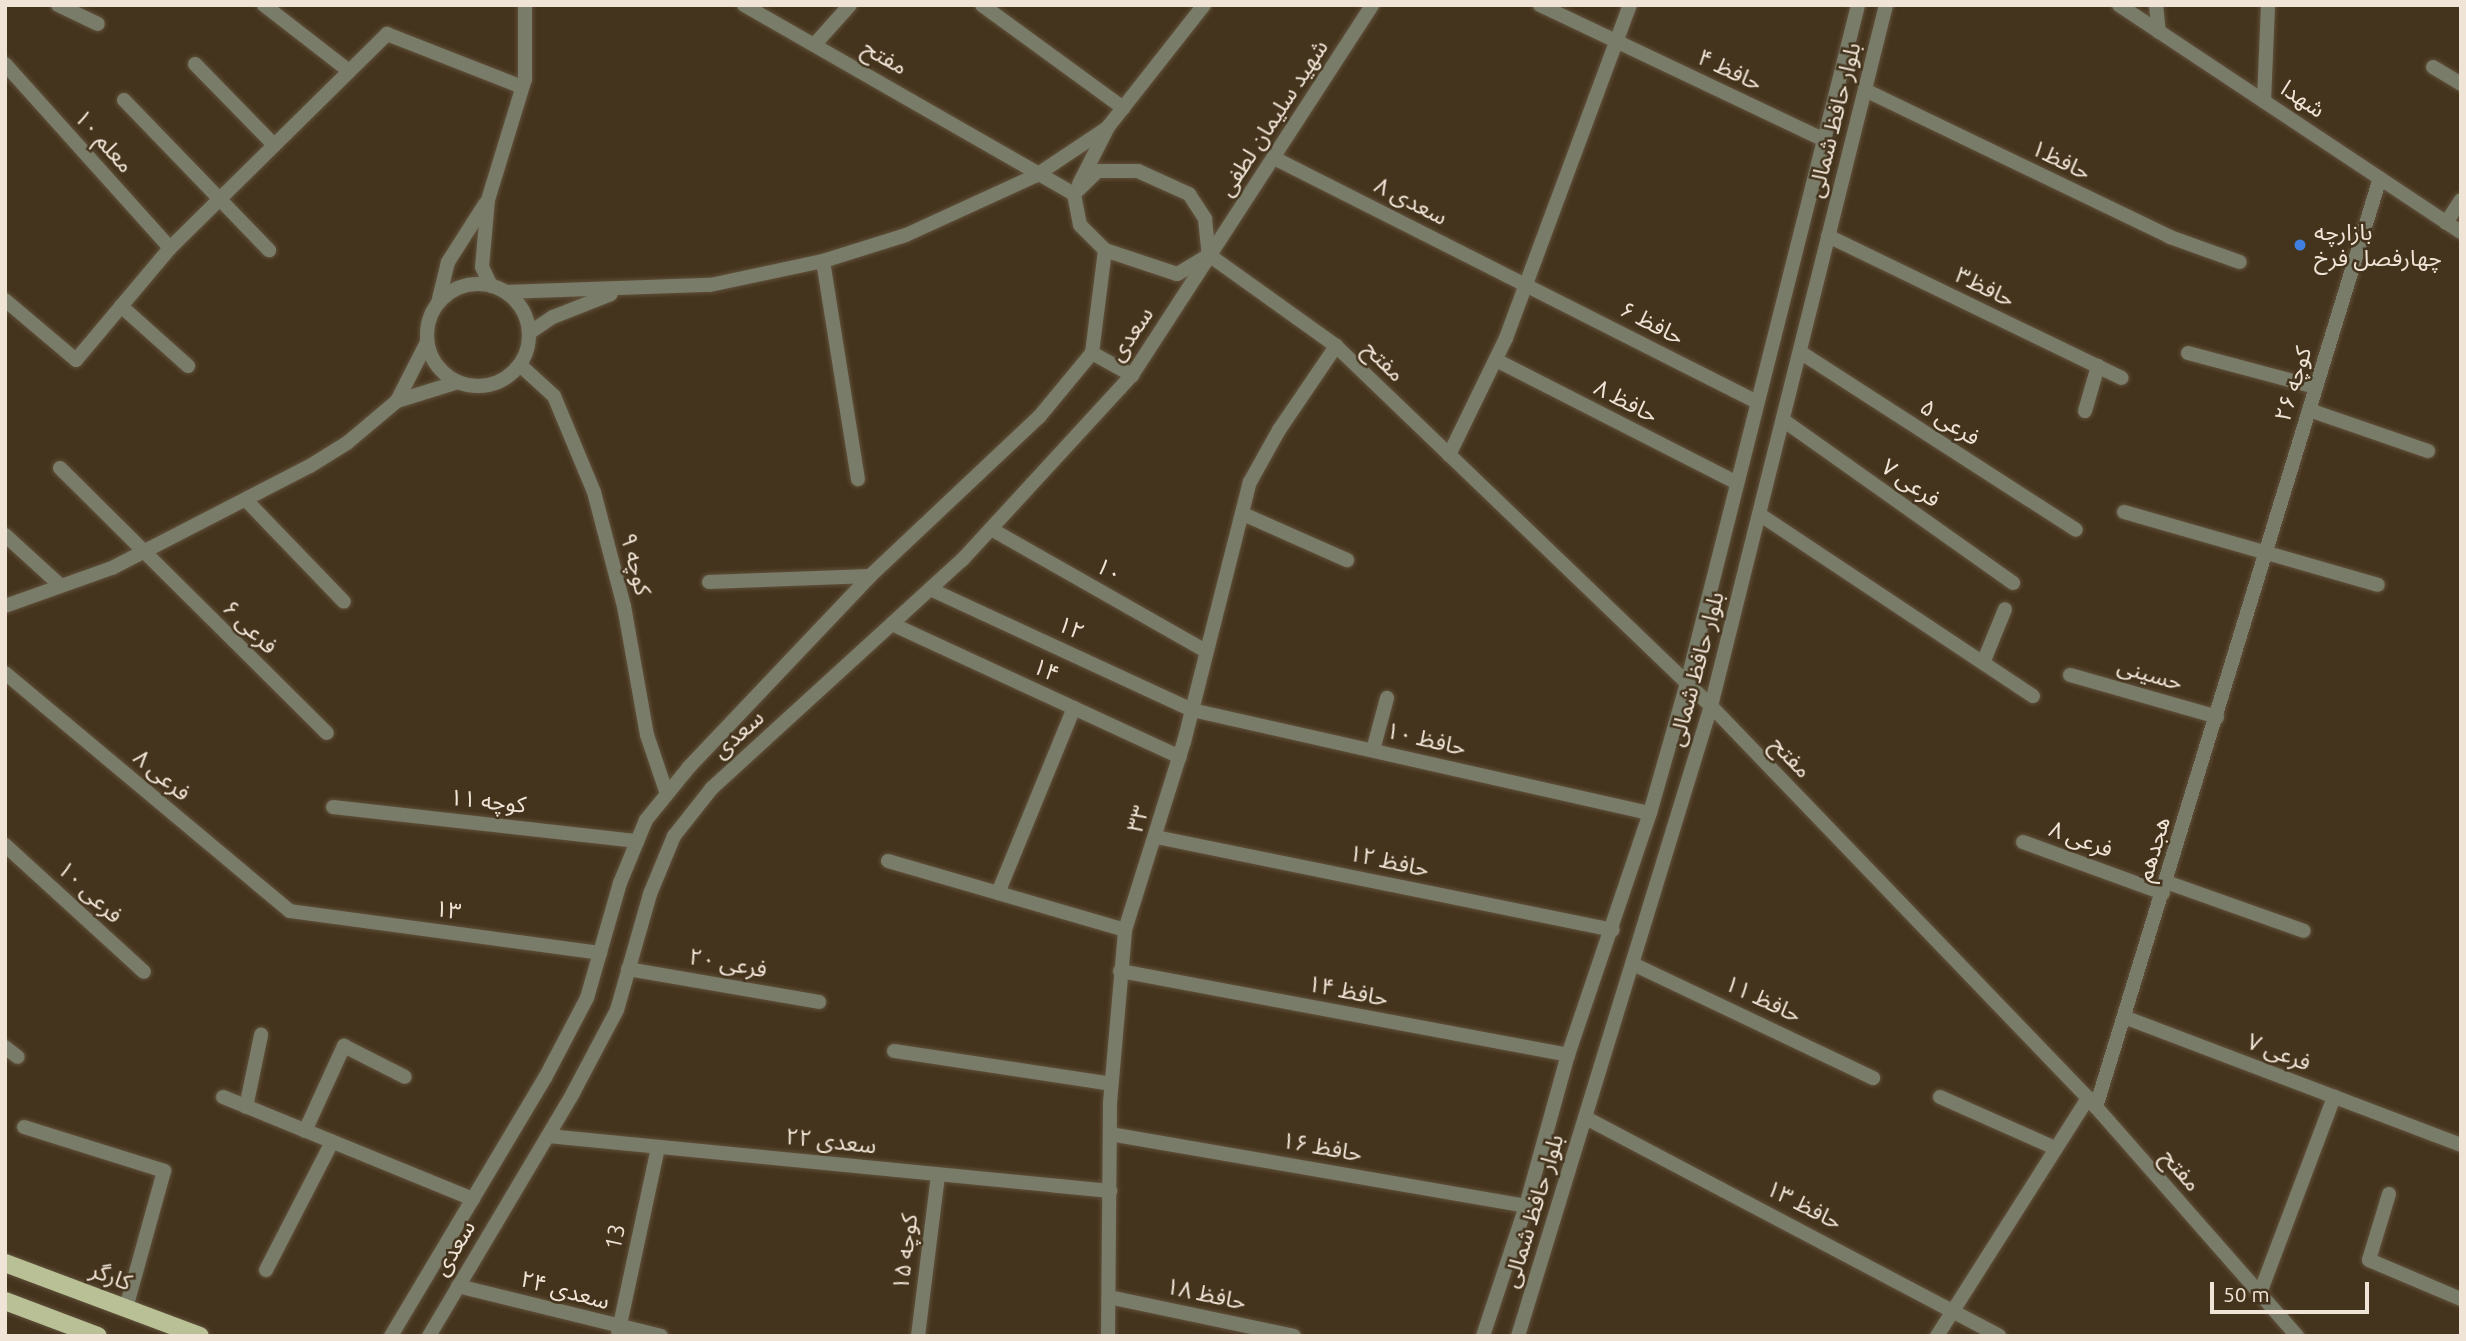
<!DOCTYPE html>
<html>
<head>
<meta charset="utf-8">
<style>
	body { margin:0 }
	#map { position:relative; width:2466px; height:1341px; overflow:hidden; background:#45341d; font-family:Ubuntu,"Noto Sans Arabic",sans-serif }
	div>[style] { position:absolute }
	.roads { filter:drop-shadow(0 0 2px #60503b) drop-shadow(0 0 2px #60503b) }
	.minor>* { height:14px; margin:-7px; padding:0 7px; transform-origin:7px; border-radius:7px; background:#797c68 }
	.minor>.ring { margin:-7px; padding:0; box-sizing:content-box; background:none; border:14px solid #797c68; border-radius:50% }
	.tertiary>* { height:14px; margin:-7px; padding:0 7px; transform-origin:7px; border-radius:7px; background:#797c68 }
	.primary>* { height:18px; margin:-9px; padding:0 9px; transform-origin:9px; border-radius:9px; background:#b9c096 }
	.dots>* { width:19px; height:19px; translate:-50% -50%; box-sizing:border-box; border:4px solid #45341d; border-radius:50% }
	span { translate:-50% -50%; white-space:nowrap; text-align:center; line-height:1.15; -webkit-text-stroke:5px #45341d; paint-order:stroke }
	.street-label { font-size:23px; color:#efe4d6 }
	.poi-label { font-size:23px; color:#efe4d6 }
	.left { translate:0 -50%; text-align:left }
	.frame { position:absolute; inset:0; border:7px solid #efe4d6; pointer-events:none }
	.scale { position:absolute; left:2210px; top:1282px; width:159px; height:32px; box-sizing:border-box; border:4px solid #efe4d6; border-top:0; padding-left:9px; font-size:21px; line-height:24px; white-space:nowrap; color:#efe4d6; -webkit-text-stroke:5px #45341d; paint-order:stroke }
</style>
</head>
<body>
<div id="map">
	<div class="roads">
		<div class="minor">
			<div style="left:58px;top:5px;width:44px;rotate:25.4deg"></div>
			<div style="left:264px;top:5px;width:108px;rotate:37.8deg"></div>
			<div style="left:744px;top:5px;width:380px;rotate:29.8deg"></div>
			<div style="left:982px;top:5px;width:175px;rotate:36.1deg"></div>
			<div style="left:1540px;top:5px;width:314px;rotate:25.4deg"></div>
			<div style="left:2156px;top:5px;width:27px;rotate:84deg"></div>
			<div style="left:815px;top:44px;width:52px;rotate:-48.1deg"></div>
			<div style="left:5px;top:64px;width:247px;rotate:48.1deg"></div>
			<div style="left:195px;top:64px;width:113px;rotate:45.7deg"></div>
			<div style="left:2433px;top:67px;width:33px;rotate:31deg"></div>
			<div style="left:1865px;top:90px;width:339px;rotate:25.7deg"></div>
			<div style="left:2170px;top:237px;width:74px;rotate:19.7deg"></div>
			<div style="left:124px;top:100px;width:209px;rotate:46deg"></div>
			<div style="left:2264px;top:101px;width:96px;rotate:-87.6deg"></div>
			<div style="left:1276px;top:159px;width:539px;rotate:26.8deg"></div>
			<div style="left:2446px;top:223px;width:27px;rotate:-57deg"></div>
			<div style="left:1828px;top:236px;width:326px;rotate:25.8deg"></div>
			<div style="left:1209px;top:255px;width:156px;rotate:35.6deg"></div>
			<div style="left:1336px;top:346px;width:520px;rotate:43.83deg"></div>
			<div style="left:1711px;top:706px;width:544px;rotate:46.12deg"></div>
			<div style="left:2088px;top:1098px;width:317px;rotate:48.7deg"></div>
			<div style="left:823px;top:261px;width:221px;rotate:80.9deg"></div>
			<div class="ring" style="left:427px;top:284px;width:88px;height:88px"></div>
			<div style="left:491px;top:286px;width:21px;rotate:-115deg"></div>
			<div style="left:482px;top:267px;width:67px;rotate:-84.9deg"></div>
			<div style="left:488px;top:200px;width:127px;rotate:-73deg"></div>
			<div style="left:525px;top:79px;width:74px;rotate:-90deg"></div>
			<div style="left:505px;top:292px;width:205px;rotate:-2deg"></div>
			<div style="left:710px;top:285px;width:116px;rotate:-12deg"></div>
			<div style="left:823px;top:261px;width:87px;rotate:-17.4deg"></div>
			<div style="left:906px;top:235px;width:142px;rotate:-24.6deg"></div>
			<div style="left:5px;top:300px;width:93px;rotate:40.2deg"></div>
			<div style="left:76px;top:360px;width:146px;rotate:-50deg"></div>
			<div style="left:170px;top:248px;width:305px;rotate:-44.6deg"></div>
			<div style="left:387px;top:34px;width:145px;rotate:21.4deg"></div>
			<div style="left:438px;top:303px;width:42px;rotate:-76.3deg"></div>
			<div style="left:448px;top:262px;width:69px;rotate:-57.5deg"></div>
			<div style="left:121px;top:306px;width:90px;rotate:41.8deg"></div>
			<div style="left:529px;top:333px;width:29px;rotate:-34deg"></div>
			<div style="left:553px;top:317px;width:62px;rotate:-21.6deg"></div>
			<div style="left:1800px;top:352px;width:328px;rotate:32.8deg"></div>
			<div style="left:2188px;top:353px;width:132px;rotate:14.9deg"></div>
			<div style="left:1496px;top:360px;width:268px;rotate:27deg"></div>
			<div style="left:520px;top:365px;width:46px;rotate:42.4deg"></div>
			<div style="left:554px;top:396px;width:104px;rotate:67.4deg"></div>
			<div style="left:594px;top:492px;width:118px;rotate:75.3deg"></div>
			<div style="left:624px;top:606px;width:131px;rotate:79.9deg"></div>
			<div style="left:647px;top:735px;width:62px;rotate:71.3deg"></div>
			<div style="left:397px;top:401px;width:66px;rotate:-63deg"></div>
			<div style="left:2309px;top:410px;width:126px;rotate:19deg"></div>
			<div style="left:2085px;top:411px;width:47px;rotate:-73.9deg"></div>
			<div style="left:1783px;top:420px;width:282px;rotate:35.3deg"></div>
			<div style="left:1449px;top:455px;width:130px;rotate:-64deg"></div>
			<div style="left:1506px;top:338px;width:355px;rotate:-69.6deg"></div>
			<div style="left:60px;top:468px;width:376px;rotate:44.8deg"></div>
			<div style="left:246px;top:500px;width:141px;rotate:46.1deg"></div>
			<div style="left:2124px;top:512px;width:264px;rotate:16deg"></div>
			<div style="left:1243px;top:514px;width:114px;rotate:23.9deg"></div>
			<div style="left:1759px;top:514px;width:329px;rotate:33.6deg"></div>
			<div style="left:991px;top:529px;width:245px;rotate:29.6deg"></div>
			<div style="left:5px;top:535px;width:74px;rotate:42.3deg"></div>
			<div style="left:709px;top:582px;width:161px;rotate:-2.1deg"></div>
			<div style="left:930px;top:589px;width:289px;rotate:24.8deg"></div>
			<div style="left:1192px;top:710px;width:469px;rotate:12.7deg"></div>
			<div style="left:5px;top:606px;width:114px;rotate:-19.6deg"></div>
			<div style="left:112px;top:568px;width:223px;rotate:-27.3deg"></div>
			<div style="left:310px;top:466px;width:44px;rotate:-31.9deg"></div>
			<div style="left:347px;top:443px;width:65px;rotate:-40deg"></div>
			<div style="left:397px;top:401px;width:64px;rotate:-17.3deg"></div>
			<div style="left:892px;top:624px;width:317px;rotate:24.8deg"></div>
			<div style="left:1983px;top:663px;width:58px;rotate:-67.8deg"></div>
			<div style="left:5px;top:673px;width:371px;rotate:39.9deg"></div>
			<div style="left:290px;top:911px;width:313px;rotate:7.7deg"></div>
			<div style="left:2070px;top:675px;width:153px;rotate:15.9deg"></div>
			<div style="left:1373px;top:750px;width:54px;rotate:-74.9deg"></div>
			<div style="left:333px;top:807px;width:306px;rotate:6.4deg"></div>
			<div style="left:1156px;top:837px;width:466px;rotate:11.5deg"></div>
			<div style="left:2023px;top:842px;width:149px;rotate:20deg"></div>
			<div style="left:5px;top:845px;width:188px;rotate:42.4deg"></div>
			<div style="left:888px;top:861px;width:247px;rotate:16.2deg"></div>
			<div style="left:2166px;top:882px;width:146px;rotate:19.5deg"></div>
			<div style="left:998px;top:893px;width:200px;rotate:-67.7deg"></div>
			<div style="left:1633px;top:964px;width:266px;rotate:25.4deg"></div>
			<div style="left:628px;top:969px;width:194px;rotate:9.8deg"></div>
			<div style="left:1120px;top:971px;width:456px;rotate:10.6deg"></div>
			<div style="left:2124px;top:1017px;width:360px;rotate:20.8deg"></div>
			<div style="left:5px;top:1047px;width:16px;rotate:38deg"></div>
			<div style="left:894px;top:1051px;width:219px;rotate:8.6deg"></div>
			<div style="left:223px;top:1097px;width:270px;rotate:22.2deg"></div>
			<div style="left:1940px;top:1097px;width:126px;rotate:23.9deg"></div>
			<div style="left:246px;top:1107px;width:74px;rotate:-78.2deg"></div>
			<div style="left:2096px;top:1107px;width:971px;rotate:-73deg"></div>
			<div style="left:1586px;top:1118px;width:467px;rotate:27.8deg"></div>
			<div style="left:24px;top:1127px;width:147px;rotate:17.4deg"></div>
			<div style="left:164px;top:1171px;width:142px;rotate:105.5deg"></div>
			<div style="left:305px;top:1131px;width:94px;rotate:-65.4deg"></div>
			<div style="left:344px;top:1046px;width:68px;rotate:26.9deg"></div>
			<div style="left:1110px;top:1134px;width:422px;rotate:9.8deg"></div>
			<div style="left:548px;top:1136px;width:565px;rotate:5.59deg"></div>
			<div style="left:2389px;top:1194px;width:69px;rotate:106.9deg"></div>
			<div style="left:2369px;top:1260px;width:100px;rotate:23deg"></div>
			<div style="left:266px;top:1270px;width:144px;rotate:-62.7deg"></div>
			<div style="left:458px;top:1286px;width:209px;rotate:13.8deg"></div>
			<div style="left:2260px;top:1293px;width:210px;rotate:-69.3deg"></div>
			<div style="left:1109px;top:1297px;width:189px;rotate:11.9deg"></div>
			<div style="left:618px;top:1334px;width:191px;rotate:-77.9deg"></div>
			<div style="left:918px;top:1336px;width:162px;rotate:-82.9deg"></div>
			<div style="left:1108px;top:1336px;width:233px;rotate:-89.5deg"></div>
			<div style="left:1110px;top:1103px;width:174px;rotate:-85deg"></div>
			<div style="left:1125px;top:930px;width:197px;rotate:-72.6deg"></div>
			<div style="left:1184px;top:742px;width:268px;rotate:-75.8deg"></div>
			<div style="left:1250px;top:482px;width:60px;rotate:-60.9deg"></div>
			<div style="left:1279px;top:430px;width:102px;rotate:-55.8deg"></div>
			<div style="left:1937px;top:1336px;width:282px;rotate:-57.6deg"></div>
		</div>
		<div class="tertiary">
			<div style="left:2119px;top:5px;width:410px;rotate:33.6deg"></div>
			<div style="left:1098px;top:171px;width:40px"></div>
			<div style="left:1138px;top:171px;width:56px;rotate:24.3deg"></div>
			<div style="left:1189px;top:194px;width:30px;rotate:57deg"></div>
			<div style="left:1205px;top:219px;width:36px;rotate:84deg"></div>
			<div style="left:1209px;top:255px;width:37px;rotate:149deg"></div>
			<div style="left:1177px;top:274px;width:76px;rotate:-161.6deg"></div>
			<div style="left:1105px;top:250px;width:35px;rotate:-135deg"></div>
			<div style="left:1080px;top:225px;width:32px;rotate:-101deg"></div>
			<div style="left:1074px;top:194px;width:33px;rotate:-44deg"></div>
			<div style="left:1035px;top:176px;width:87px;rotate:-33.7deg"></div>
			<div style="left:1079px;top:184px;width:64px;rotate:-63deg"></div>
			<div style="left:1108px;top:127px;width:155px;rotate:-51.8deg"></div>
			<div style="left:1092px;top:353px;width:46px;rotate:28.8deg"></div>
			<div style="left:391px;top:1336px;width:300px;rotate:-59.2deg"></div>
			<div style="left:545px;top:1078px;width:90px;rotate:-62.3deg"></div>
			<div style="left:587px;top:998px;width:120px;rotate:-74deg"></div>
			<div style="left:620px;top:883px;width:68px;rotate:-67.6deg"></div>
			<div style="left:646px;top:820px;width:68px;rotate:-50.9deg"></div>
			<div style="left:689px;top:767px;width:263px;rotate:-46.5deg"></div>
			<div style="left:870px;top:576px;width:232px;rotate:-43.3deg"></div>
			<div style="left:1039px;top:417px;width:83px;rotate:-50.4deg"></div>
			<div style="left:1092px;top:353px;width:104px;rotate:-82.8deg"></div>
			<div style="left:429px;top:1336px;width:282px;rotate:-59.3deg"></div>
			<div style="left:573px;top:1093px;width:94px;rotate:-62.1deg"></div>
			<div style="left:617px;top:1010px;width:121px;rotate:-74.1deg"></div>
			<div style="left:650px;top:894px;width:63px;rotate:-67.5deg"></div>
			<div style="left:674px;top:836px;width:61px;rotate:-51.6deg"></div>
			<div style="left:712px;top:788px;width:338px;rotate:-42.4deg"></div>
			<div style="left:962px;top:560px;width:251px;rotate:-47.4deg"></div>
			<div style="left:1132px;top:375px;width:441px;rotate:-57deg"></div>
			<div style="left:1483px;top:1336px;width:137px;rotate:-71.7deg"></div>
			<div style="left:1526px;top:1206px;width:157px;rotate:-74.5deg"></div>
			<div style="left:1568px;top:1055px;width:256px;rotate:-71.3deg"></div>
			<div style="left:1650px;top:813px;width:135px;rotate:-74.1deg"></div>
			<div style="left:1687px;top:683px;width:699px;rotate:-75.84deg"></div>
			<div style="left:1518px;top:1336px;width:659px;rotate:-72.97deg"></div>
			<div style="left:1711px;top:706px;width:723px;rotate:-75.98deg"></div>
		</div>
		<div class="primary">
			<div style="left:5px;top:1263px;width:208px;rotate:20.5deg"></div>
			<div style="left:5px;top:1301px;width:99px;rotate:20.6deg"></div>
		</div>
	</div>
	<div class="dots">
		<div style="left:2300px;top:245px;background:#3f7fe0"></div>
	</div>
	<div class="street-label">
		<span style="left:885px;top:57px;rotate:29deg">مفتح</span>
		<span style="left:1730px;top:70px;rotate:25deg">حافظ ۴</span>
		<span style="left:2303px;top:99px;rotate:34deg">شهدا</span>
		<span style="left:1273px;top:118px;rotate:-57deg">شهید سلیمان لطفی</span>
		<span style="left:1834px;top:120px;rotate:-76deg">بلوار حافظ شمالی</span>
		<span style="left:104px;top:141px;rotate:48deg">معلم ۱۰</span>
		<span style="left:2061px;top:160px;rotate:26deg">حافظ۱</span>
		<span style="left:1411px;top:201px;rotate:27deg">سعدی ۸</span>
		<span style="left:1985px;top:287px;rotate:26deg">حافظ۳</span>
		<span style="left:1652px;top:323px;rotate:27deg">حافظ ۶</span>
		<span style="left:1131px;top:334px;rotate:-56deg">سعدی</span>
		<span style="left:1384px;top:361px;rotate:44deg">مفتح</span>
		<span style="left:2293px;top:384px;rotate:-73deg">کوچه ۲۶</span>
		<span style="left:1626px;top:401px;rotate:27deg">حافظ ۸</span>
		<span style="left:1950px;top:422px;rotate:33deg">فرعی ۵</span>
		<span style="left:1911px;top:483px;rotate:35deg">فرعی ۷</span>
		<span style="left:636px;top:564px;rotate:76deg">کوچه ۹</span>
		<span style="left:1109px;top:570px;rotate:30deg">۱۰</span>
		<span style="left:250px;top:627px;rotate:44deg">فرعی ۶</span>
		<span style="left:1071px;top:628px;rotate:25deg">۱۲</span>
		<span style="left:1696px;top:669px;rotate:-75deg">بلوار حافظ شمالی</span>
		<span style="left:1046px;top:670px;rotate:25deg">۱۴</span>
		<span style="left:2150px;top:674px;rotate:16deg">حسینی</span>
		<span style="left:738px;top:734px;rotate:-42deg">سعدی</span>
		<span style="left:1426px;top:739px;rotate:13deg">حافظ ۱۰</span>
		<span style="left:1791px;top:757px;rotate:46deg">مفتح</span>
		<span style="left:162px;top:775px;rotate:40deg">فرعی ۸</span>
		<span style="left:488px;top:801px;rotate:6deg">کوچه ۱۱</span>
		<span style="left:1138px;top:819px;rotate:-73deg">۳۳</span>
		<span style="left:2081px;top:839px;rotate:20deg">فرعی ۸</span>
		<span style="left:2153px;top:849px;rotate:-73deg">هجدهم</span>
		<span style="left:1389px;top:861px;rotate:12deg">حافظ ۱۲</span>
		<span style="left:90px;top:892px;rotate:43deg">فرعی ۱۰</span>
		<span style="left:448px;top:910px;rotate:8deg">۱۳</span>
		<span style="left:728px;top:963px;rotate:10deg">فرعی ۲۰</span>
		<span style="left:1348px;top:991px;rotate:11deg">حافظ ۱۴</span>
		<span style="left:1763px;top:999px;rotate:25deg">حافظ ۱۱</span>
		<span style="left:2279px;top:1052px;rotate:21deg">فرعی ۷</span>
		<span style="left:831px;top:1141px;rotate:6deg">سعدی ۲۲</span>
		<span style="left:1322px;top:1147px;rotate:10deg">حافظ ۱۶</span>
		<span style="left:2181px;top:1170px;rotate:49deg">مفتح</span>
		<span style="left:1804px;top:1205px;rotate:27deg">حافظ ۱۳</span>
		<span style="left:1533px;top:1211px;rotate:-73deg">بلوار حافظ شمالی</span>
		<span style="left:615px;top:1237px;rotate:-78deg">13</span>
		<span style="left:454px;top:1248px;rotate:-59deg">سعدی</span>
		<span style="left:905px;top:1252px;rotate:-83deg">کوچه ۱۵</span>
		<span style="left:111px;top:1276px;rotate:21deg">کارگر</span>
		<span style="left:565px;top:1290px;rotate:15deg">سعدی ۲۴</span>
		<span style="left:1206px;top:1294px;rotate:12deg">حافظ ۱۸</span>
	</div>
	<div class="poi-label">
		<span class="left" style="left:2314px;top:245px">بازارچه<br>چهارفصل فرخ</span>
	</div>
	<div class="frame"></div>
	<div class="scale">50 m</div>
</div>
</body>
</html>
